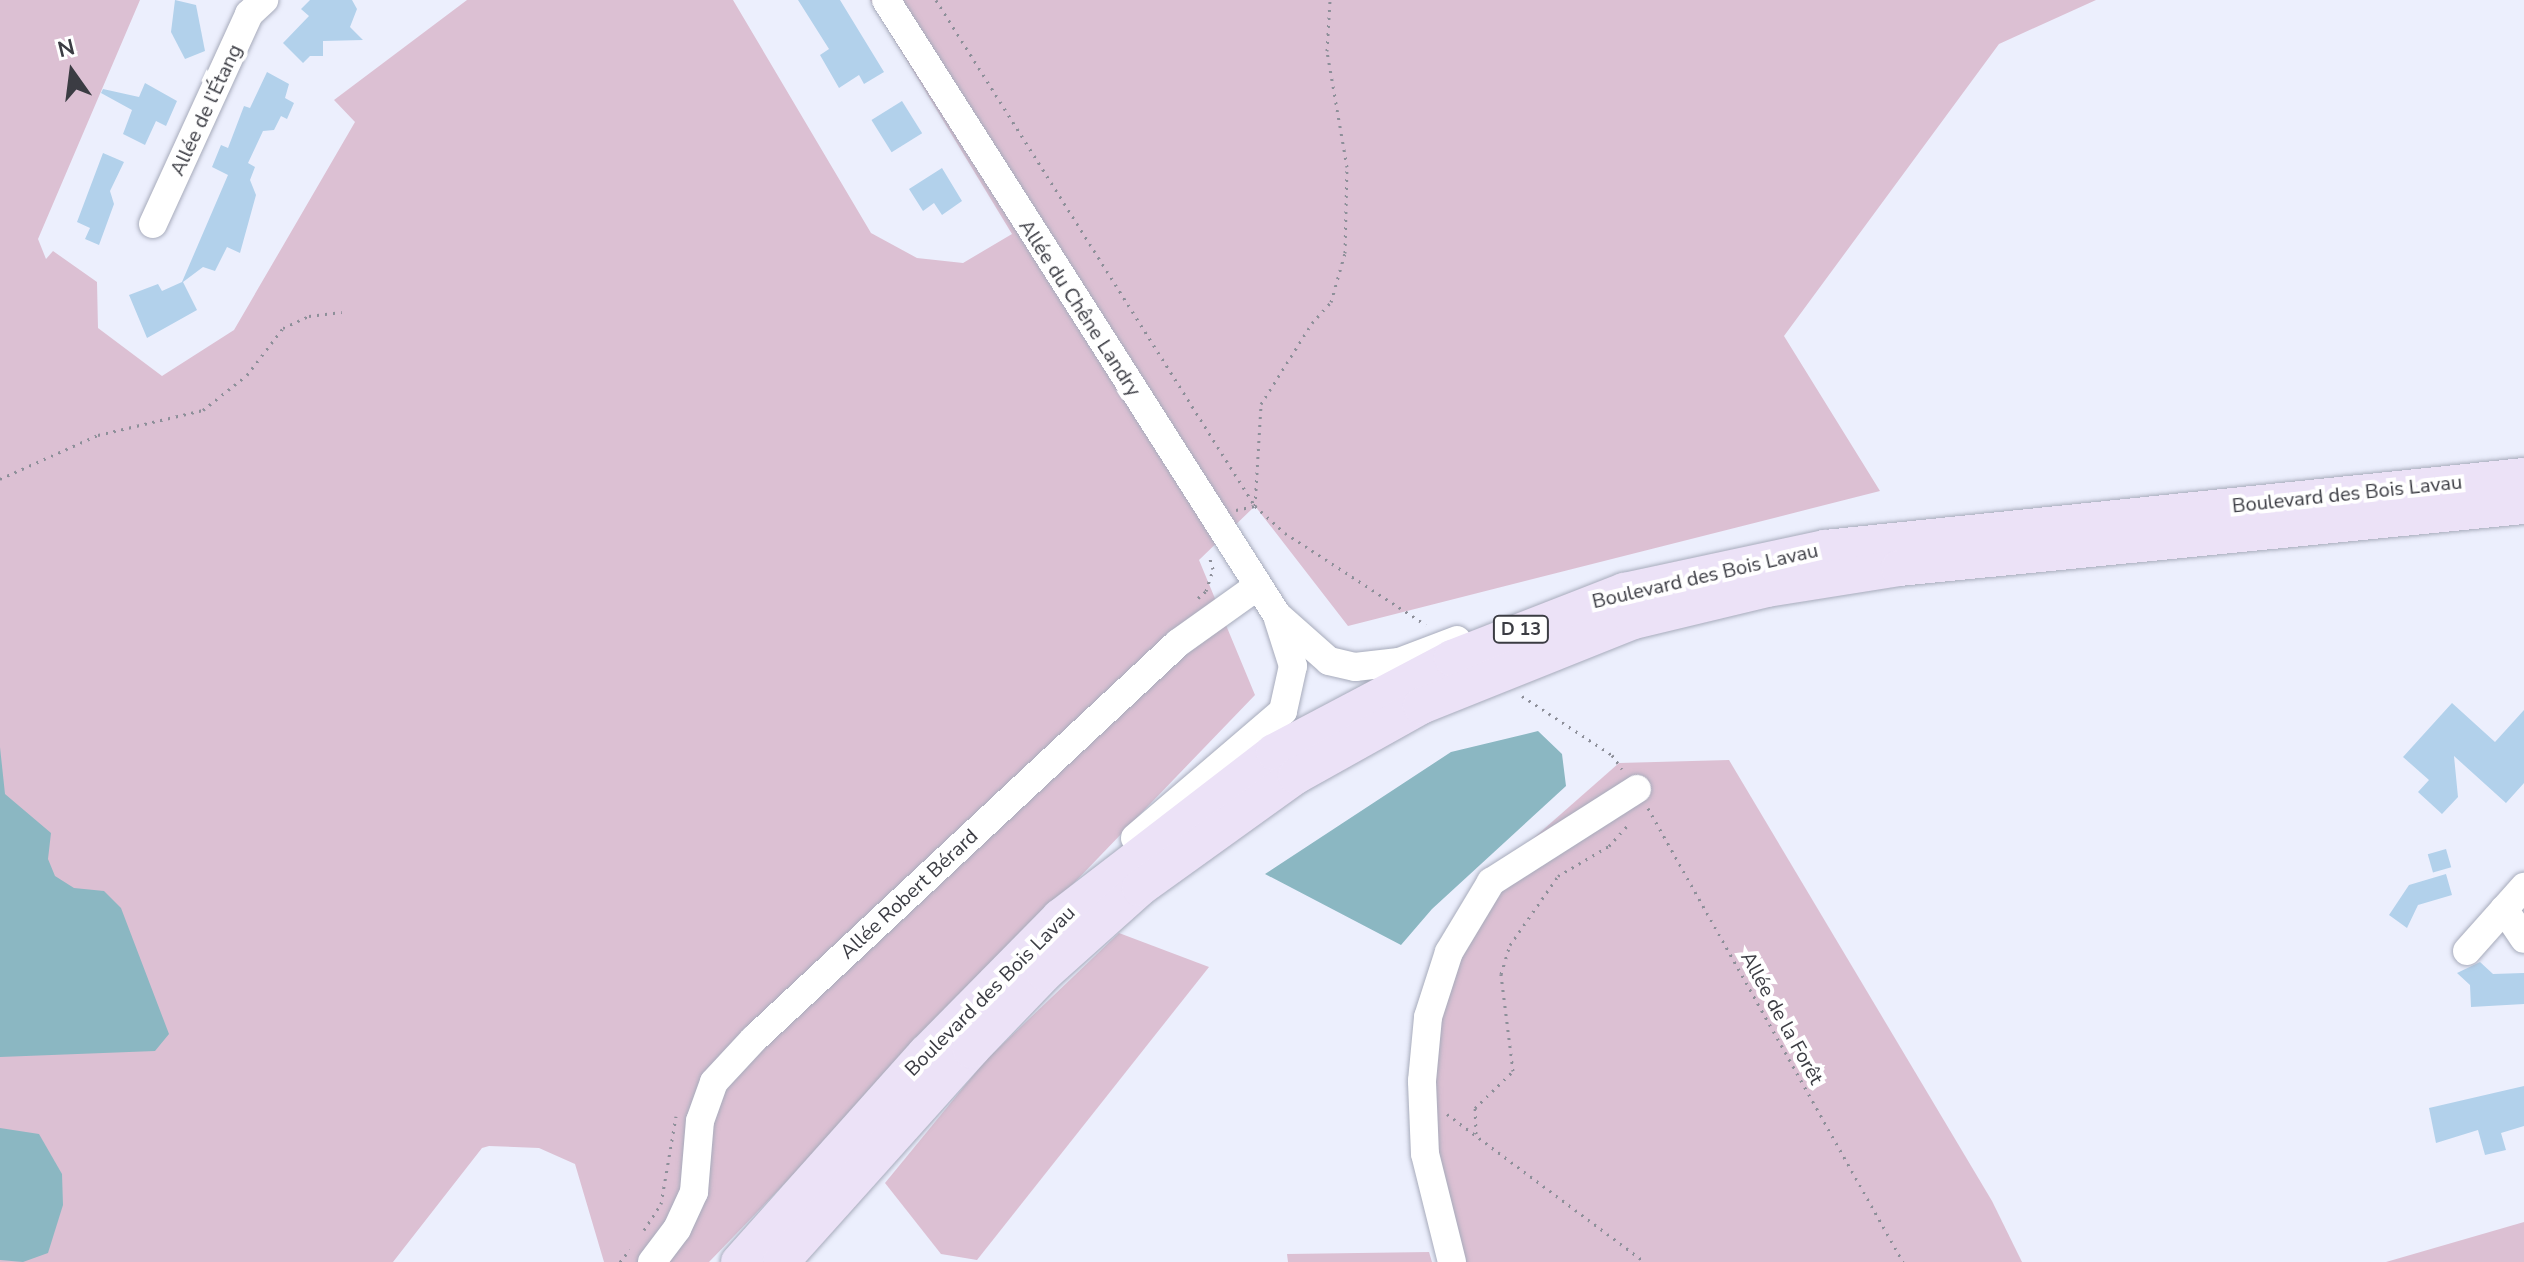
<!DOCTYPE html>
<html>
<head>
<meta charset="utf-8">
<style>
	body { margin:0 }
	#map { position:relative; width:2524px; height:1262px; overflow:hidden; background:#eceffd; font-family:"Nunito Sans",sans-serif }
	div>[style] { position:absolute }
	.green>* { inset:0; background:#dcc0d3 }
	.water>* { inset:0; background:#8bb7c2 }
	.building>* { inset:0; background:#b2d1eb; transform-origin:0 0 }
	.path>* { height:3px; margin-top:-1.5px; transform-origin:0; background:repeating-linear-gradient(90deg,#8d8f99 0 2px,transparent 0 8px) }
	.roads { filter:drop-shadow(0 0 2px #a7abbb) drop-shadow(0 0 2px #a7abbb) }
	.minor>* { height:28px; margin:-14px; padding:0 14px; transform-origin:14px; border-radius:14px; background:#fff }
	.major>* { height:36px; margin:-18px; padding:0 18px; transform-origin:18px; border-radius:18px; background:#ece2f7 }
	span { translate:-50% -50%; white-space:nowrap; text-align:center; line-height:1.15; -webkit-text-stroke:8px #fff; paint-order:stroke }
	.shield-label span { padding:2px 6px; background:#fff; border:2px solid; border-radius:6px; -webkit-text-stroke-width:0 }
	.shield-label { font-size:18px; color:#3b3c43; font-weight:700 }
	.street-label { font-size:20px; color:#3b3c43 }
	.north { position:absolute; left:32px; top:32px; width:80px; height:80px; -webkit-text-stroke:6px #fff; paint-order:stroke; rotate:346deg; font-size:22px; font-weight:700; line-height:32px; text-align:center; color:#3b3c43 }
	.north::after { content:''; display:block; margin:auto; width:28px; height:36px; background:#3b3c43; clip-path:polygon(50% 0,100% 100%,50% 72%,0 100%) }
</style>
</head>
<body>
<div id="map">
	<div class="green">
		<div style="clip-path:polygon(0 0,140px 0,38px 239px,46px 259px,53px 251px,97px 282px,98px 328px,162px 376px,234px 330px,355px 122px,334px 100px,467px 0,733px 0,871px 233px,917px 258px,963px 263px,1012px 234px,870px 0,2096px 0,1999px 44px,1784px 336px,1880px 491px,1348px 626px,1255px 506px,1199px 560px,1255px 695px,709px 1262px,604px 1262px,575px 1164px,539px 1148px,489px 1146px,482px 1148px,393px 1262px,0 1262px)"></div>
		<div style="clip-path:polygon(1729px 760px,1992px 1201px,2022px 1262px,1461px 1262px,1436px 1157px,1425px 1020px,1471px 893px,1619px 763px)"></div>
		<div style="clip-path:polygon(1119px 933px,1209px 967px,977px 1260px,941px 1254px,885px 1183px,985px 1061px)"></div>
		<div style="clip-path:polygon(2524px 1222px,2524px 1262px,2386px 1262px)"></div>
		<div style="clip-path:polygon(1429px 1252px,1432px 1262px,1288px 1262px,1287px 1254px)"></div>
	</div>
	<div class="water">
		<div style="clip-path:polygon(1538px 731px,1562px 754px,1566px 786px,1432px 909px,1401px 945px,1265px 874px,1451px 752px)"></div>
		<div style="clip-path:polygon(0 747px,5px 794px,51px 833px,48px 859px,55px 876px,74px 888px,104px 891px,121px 908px,169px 1034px,155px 1051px,0 1057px)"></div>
		<div style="clip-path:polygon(0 1128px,39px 1134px,62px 1174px,63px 1205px,48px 1253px,23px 1262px,0 1260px)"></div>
	</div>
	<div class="building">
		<div style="clip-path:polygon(175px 0,196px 5px,205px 51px,185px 59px,171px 32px)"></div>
		<div style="clip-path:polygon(310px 0,352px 0,357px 9px,350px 27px,363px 40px,323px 41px,323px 56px,310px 56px,303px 63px,283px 43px,309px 16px,301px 9px)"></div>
		<div style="clip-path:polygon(798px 0,840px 0,884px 72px,864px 84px,859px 75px,839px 88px,820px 55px,829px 49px)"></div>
		<div style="clip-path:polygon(267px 72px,289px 84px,285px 98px,294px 103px,287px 119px,281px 116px,274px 130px,263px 131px,248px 163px,255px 167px,250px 180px,256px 195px,240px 253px,227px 247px,215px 271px,203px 267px,183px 282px,197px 310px,147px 338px,129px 295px,158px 284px,162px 291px,182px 282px,228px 175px,212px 167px,221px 145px,228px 148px,244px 106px,250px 108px)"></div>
		<div style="clip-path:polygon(145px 83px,177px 101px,166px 126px,156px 121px,145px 145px,123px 134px,132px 110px,101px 93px,103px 89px,139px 97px)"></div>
		<div style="left:902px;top:101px;width:38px;height:36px;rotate:58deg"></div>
		<div style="clip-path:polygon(103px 153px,124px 162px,110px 191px,114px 204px,99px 245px,85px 239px,90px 228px,77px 222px)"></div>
		<div style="clip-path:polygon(942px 168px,962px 201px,942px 215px,934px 203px,923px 211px,909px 189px)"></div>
		<div style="clip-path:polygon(2452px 703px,2495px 742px,2524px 710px,2524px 783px,2506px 803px,2454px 756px,2458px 797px,2442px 814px,2418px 792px,2429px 780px,2403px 757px)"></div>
		<div style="left:2446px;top:849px;width:19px;height:19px;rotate:74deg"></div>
		<div style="clip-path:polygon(2446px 874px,2452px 895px,2418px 905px,2407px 928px,2389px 915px,2409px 885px)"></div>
		<div style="clip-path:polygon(2480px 962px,2493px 974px,2524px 973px,2524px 1004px,2471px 1007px,2470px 985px,2457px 973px)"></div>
		<div style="clip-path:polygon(2524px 1086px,2524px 1126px,2501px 1133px,2506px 1150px,2485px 1155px,2478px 1130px,2436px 1143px,2429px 1108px)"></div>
	</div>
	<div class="path">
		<div style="left:936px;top:0;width:598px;rotate:57.77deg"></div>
		<div style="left:1255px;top:506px;width:40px;rotate:42deg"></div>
		<div style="left:1285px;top:533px;width:168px;rotate:33.1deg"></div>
		<div style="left:0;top:479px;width:107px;rotate:-24.2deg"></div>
		<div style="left:98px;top:435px;width:108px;rotate:-13.4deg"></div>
		<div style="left:203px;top:410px;width:56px;rotate:-38.5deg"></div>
		<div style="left:247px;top:375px;width:59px;rotate:-52.5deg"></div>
		<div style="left:283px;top:328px;width:29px;rotate:-25deg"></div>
		<div style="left:309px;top:316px;width:33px;rotate:-7deg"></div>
		<div style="left:1236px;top:510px;width:19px;rotate:-12deg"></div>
		<div style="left:1255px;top:506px;width:102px;rotate:-86.6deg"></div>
		<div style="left:1261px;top:404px;width:96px;rotate:-57.8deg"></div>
		<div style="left:1312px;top:323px;width:28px;rotate:-48deg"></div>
		<div style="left:1331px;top:302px;width:51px;rotate:-74.1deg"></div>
		<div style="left:1345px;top:253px;width:86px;rotate:-88.7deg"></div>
		<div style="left:1347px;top:167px;width:118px;rotate:-99.8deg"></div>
		<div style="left:1327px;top:51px;width:51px;rotate:-86.6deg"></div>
		<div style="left:1198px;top:598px;width:11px;rotate:-41deg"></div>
		<div style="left:1206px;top:591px;width:23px;rotate:-72deg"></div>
		<div style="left:1213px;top:569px;width:15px;rotate:-106deg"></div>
		<div style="left:1522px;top:696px;width:108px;rotate:33.2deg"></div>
		<div style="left:1612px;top:755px;width:17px;rotate:54deg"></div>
		<div style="left:1648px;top:808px;width:521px;rotate:60.68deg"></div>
		<div style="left:1447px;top:1114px;width:247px;rotate:36.8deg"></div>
		<div style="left:1476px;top:1134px;width:26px;rotate:-92deg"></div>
		<div style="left:1475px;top:1108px;width:53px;rotate:-44.2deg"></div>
		<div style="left:1513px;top:1071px;width:98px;rotate:-97.1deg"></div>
		<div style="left:1501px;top:974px;width:30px;rotate:-73deg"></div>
		<div style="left:1510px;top:945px;width:84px;rotate:-55.2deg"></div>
		<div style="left:1558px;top:876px;width:59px;rotate:-30.5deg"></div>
		<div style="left:1609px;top:846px;width:30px;rotate:-48deg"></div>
		<div style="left:644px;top:1230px;width:31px;rotate:-57deg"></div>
		<div style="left:661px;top:1204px;width:89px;rotate:-80.3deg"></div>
		<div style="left:620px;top:1262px;width:16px;rotate:-52deg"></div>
	</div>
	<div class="roads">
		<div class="minor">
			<div style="left:886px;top:0;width:729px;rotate:57.55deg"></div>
			<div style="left:1277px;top:615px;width:69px;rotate:41.5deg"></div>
			<div style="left:1329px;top:661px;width:27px;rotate:13deg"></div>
			<div style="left:1355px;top:667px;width:44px;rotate:-6.5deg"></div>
			<div style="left:1399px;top:662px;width:62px;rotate:-20.8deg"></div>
			<div style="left:153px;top:224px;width:231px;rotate:-65.4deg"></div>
			<div style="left:249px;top:14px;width:21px;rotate:-43deg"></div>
			<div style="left:1135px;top:838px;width:195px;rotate:-40.6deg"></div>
			<div style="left:1283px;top:711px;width:46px;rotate:-77.5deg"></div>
			<div style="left:1293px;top:666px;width:49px;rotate:-107.7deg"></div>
			<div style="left:2504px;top:909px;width:36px;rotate:56deg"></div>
			<div style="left:2467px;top:951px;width:86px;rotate:-48.3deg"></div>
			<div style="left:652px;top:1262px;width:41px;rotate:-52.9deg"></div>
			<div style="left:677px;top:1229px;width:41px;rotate:-65.3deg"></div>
			<div style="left:694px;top:1192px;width:71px;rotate:-85.2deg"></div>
			<div style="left:700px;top:1121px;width:41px;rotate:-70.3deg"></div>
			<div style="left:714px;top:1082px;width:59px;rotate:-47.1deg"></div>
			<div style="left:754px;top:1039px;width:580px;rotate:-43.04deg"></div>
			<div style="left:1178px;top:643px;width:98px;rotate:-35.5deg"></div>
			<div style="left:1452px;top:1262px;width:111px;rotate:-104deg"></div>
			<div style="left:1425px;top:1154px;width:73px;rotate:-92.4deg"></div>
			<div style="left:1422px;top:1081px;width:64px;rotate:-84.6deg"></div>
			<div style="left:1428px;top:1017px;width:68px;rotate:-72.1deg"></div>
			<div style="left:1449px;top:952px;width:82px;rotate:-59deg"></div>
			<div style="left:1491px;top:882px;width:173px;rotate:-32.5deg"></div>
		</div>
		<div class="major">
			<div style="left:739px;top:1262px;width:280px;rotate:-48.2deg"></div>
			<div style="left:926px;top:1053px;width:191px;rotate:-45.4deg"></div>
			<div style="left:1060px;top:917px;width:270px;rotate:-37.6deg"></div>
			<div style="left:1274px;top:752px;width:201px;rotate:-27.8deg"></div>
			<div style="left:1452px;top:658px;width:185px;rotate:-21.3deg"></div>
			<div style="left:1624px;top:591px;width:206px;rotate:-12.1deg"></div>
			<div style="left:1825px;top:548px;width:703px;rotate:-5.88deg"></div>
			<div style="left:781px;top:1262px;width:285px;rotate:-48.1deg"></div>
			<div style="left:971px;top:1050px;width:107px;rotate:-46.1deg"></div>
			<div style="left:1045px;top:973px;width:127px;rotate:-41.8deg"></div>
			<div style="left:1140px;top:888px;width:192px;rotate:-35.7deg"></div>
			<div style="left:1296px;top:776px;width:143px;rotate:-29.2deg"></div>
			<div style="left:1421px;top:706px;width:229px;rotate:-21.8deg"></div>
			<div style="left:1634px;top:621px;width:137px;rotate:-13.5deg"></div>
			<div style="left:1767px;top:589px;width:134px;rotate:-9deg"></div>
			<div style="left:1899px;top:568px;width:628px;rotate:-5.67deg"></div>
		</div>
	</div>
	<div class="shield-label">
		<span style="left:1521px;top:629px">D 13</span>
	</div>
	<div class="street-label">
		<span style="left:206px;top:110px;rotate:-65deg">Allée de l’Étang</span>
		<span style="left:1080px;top:308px;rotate:57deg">Allée du Chêne Landry</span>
		<span style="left:2347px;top:494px;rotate:-6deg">Boulevard des Bois Lavau</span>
		<span style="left:1705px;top:576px;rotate:-13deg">Boulevard des Bois Lavau</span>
		<span style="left:909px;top:894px;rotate:-43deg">Allée Robert Bérard</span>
		<span style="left:990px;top:991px;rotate:-45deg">Boulevard des Bois Lavau</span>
		<span style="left:1782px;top:1018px;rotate:61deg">Allée de la Forêt</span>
	</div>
	<div class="north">N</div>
</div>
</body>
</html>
